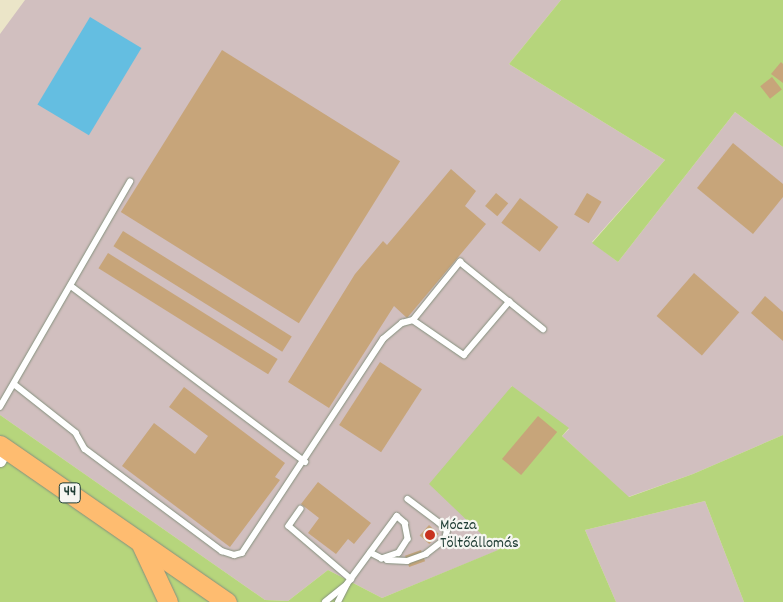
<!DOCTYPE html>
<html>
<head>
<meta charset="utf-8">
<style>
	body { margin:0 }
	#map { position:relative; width:783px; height:602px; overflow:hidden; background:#ebe5c8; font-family:Dekko,sans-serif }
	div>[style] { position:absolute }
	.industrial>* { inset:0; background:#d1bfbf }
	.green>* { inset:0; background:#b6d57c }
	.water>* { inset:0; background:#64bee1; transform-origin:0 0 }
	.building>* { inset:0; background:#c7a57a; transform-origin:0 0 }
	.roads { filter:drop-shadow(0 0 1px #85917e) drop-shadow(0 0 1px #85917e) }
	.service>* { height:5.5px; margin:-2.75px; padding:0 2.75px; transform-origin:2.75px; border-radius:2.75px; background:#fff }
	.minor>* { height:11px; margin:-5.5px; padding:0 5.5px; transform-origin:5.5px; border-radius:5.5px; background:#fff }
	.primary>* { height:19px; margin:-9.5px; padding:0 9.5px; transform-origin:9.5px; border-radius:9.5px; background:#febc70 }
	.dots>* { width:14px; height:14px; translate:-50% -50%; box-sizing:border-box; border:2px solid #f6f6f2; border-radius:50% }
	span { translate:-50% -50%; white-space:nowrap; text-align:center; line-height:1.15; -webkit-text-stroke:4.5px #f6f6f2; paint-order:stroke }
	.shield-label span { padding:1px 4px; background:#f6f6f2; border:1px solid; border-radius:4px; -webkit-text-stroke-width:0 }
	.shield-label { font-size:15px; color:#1f3d34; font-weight:700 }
	.poi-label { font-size:16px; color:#1f3d34 }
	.left { translate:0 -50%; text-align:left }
</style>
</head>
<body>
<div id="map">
	<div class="industrial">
		<div style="clip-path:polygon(25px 0,561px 0,509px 64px,665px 160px,592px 242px,618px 262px,735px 112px,783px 147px,783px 435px,693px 474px,628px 497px,562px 436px,569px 429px,511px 386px,499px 550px,382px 598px,328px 570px,288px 601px,265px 600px,0 415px,0 34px)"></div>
		<div style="clip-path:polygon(705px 501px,744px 602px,616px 602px,585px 530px)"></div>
	</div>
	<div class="green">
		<div style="clip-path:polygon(561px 0,783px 0,783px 147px,735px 112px,618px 262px,592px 243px,665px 160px,509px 64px)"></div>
		<div style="clip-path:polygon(512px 386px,569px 428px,562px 436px,629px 497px,693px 474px,783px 435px,783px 602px,744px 602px,705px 501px,585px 530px,616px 602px,0 602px,0 415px,265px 600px,288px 601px,328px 570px,382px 598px,498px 550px,429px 484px)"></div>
	</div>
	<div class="water">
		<div style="left:90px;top:17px;width:60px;height:102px;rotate:31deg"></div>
	</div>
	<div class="building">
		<div style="left:222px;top:50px;width:210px;height:191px;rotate:32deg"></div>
		<div style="clip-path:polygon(781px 62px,783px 64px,783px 83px,771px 74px)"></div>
		<div style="left:772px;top:77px;width:16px;height:15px;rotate:52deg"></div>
		<div style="clip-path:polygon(733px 143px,783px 184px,783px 197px,753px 234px,697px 188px)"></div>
		<div style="clip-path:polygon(451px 169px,476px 191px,465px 206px,486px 224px,407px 318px,394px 306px,329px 408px,288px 382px,355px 274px,383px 241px,387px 245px)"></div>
		<div style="left:496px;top:193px;width:16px;height:17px;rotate:40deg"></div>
		<div style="left:587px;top:193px;width:17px;height:25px;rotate:31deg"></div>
		<div style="left:520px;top:198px;width:48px;height:31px;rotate:37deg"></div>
		<div style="left:123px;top:231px;width:199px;height:18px;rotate:32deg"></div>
		<div style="left:108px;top:253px;width:200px;height:18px;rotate:32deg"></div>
		<div style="left:694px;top:273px;width:60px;height:57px;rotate:41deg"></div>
		<div style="clip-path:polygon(765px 296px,783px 312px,783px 341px,751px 313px)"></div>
		<div style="left:380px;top:362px;width:50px;height:75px;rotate:33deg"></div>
		<div style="clip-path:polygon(184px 387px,285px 463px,275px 477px,280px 480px,230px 547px,122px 466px,154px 423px,195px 454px,208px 436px,169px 407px)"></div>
		<div style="left:538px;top:416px;width:25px;height:56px;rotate:40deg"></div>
		<div style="clip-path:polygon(318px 482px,371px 523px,354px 544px,348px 539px,336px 554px,308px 533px,319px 518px,301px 504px)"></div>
		<div style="left:429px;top:525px;width:13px;height:14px;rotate:42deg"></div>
		<div style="left:421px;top:550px;width:12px;height:17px;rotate:70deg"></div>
	</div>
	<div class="roads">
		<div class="service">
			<div style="left:71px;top:286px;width:293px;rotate:36.9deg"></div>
			<div style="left:413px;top:320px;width:62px;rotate:34.5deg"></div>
			<div style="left:464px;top:355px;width:70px;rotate:-49.7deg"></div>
			<div style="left:14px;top:384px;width:79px;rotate:38.3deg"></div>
			<div style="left:76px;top:433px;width:18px;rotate:61deg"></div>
			<div style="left:85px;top:449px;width:171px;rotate:36.7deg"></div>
			<div style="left:222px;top:551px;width:13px;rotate:18deg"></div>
			<div style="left:234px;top:555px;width:8px;rotate:-14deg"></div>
			<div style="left:242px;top:553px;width:256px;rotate:-56.6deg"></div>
			<div style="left:383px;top:339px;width:25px;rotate:-40deg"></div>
			<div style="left:402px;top:323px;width:11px;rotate:-15deg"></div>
			<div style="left:413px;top:320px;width:75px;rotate:-51deg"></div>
			<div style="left:460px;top:262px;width:107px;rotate:38.9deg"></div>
			<div style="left:0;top:407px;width:260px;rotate:-60deg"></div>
			<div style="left:301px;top:509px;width:21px;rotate:125deg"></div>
			<div style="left:289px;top:526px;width:82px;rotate:40.5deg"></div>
			<div style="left:387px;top:560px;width:20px;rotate:3deg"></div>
			<div style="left:407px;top:561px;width:20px;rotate:-20deg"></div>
			<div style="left:426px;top:554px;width:24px;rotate:-38deg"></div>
			<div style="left:445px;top:539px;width:8px;rotate:-76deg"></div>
			<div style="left:447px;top:531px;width:11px;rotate:-135deg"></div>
			<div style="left:439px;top:523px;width:39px;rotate:-143deg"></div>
			<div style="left:325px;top:602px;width:26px;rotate:-39deg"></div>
			<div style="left:338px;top:602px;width:20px;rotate:-63deg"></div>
			<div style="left:347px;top:584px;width:84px;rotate:-53.7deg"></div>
			<div style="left:397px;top:516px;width:11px;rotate:41deg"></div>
			<div style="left:405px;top:523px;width:16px;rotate:79deg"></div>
			<div style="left:408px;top:539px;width:17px;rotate:123deg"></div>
			<div style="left:399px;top:553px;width:18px;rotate:161deg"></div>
			<div style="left:382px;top:559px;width:13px;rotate:-153deg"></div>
		</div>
		<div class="minor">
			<div style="left:0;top:461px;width:13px;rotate:-63deg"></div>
		</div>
		<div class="primary">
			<div style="left:0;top:445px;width:276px;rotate:34.7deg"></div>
			<div style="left:140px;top:542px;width:66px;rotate:65deg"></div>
		</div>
	</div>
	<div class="dots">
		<div style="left:430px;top:535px;background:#c8321e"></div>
	</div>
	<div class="shield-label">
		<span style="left:70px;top:493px">44</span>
	</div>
	<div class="poi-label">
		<span class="left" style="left:440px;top:535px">Mócza<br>Töltőállomás</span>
	</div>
</div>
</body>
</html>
